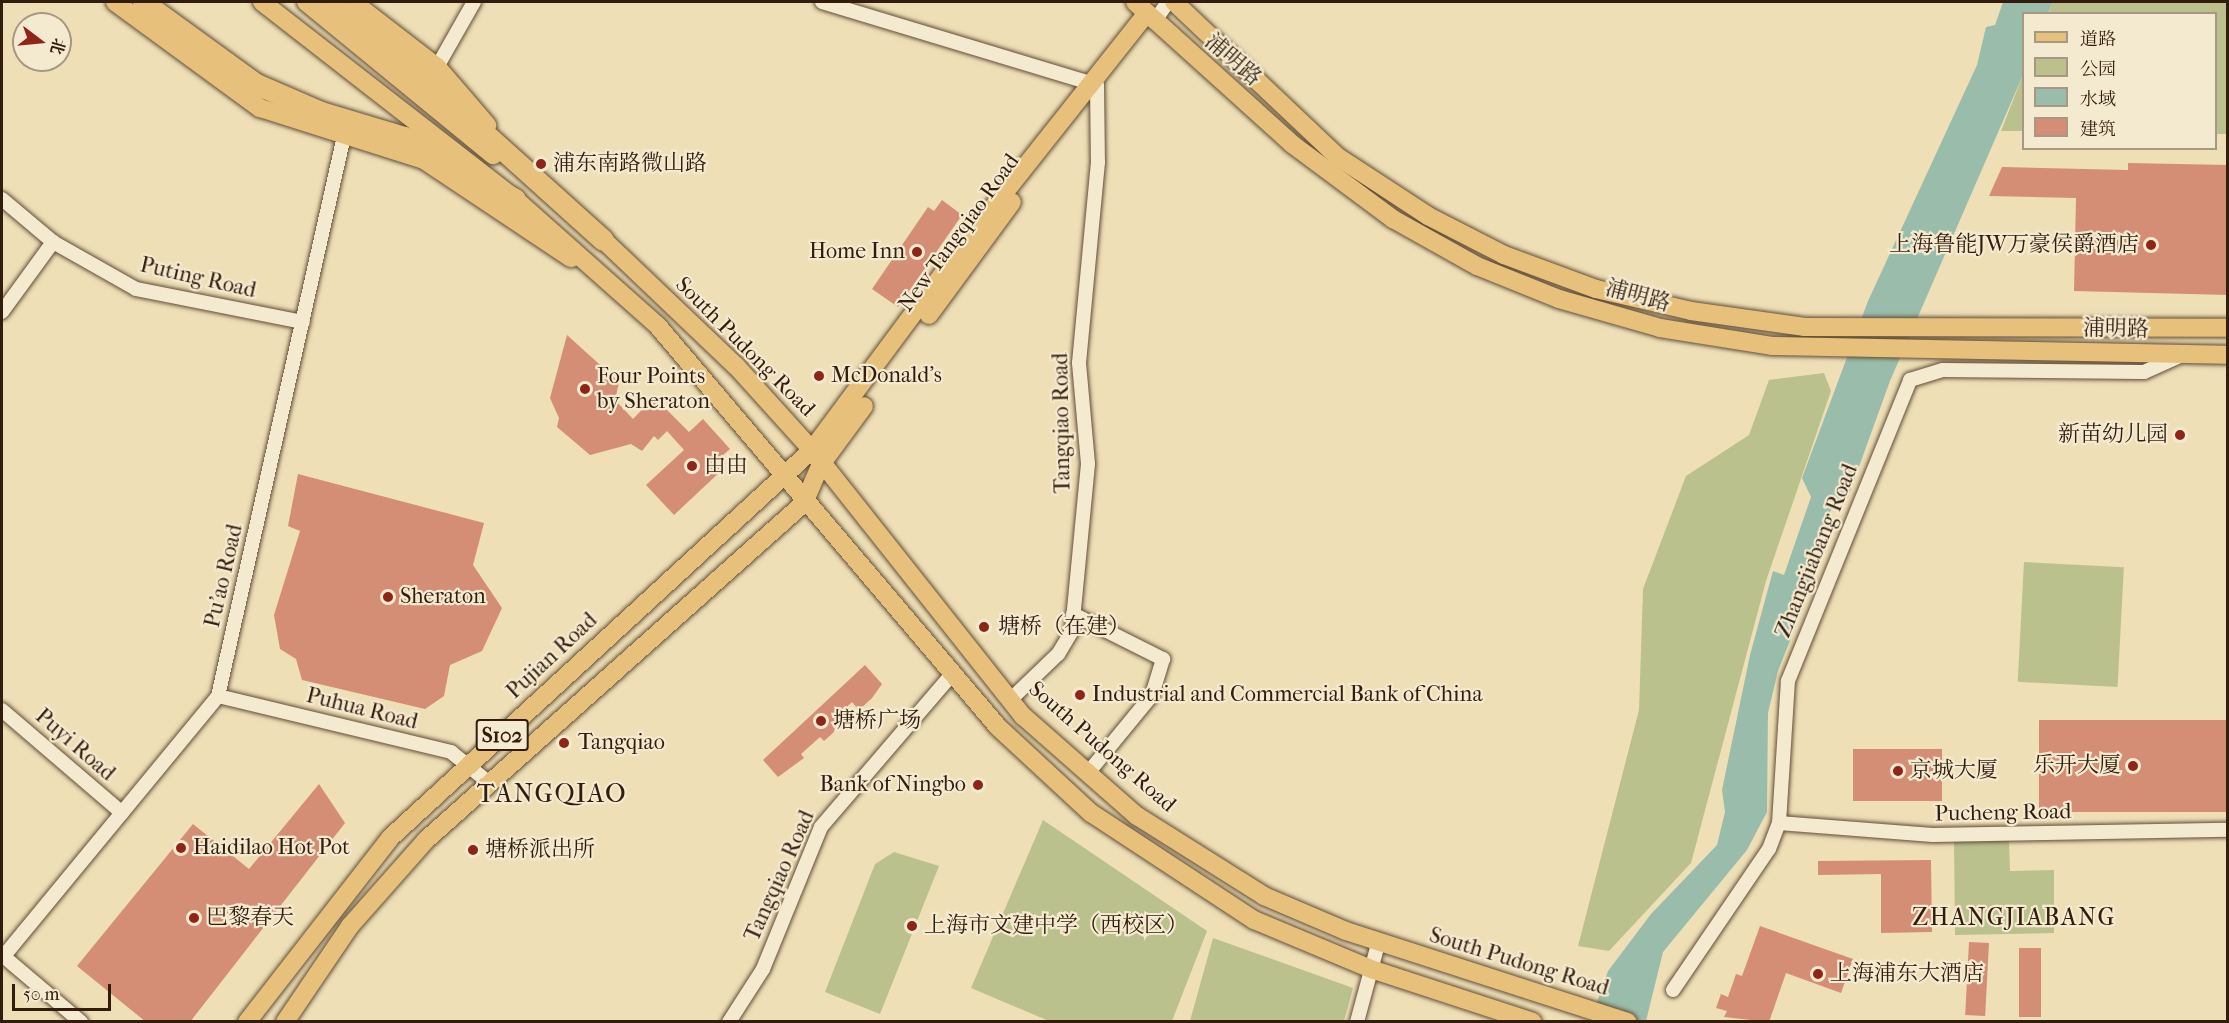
<!DOCTYPE html>
<html>
<head>
<meta charset="utf-8">
<style>
	body { margin:0 }
	#map { position:relative; width:2229px; height:1023px; overflow:hidden; background:#eedfb6; font-family:"IM FELL French Canon","Noto Serif SC",serif }
	div>[style] { position:absolute }
	.green>* { inset:0; background:#bbc18c; transform-origin:0 0 }
	.water>* { inset:0; background:#9abdab }
	.building>* { inset:0; background:#d48e75; transform-origin:0 0 }
	.roads { filter:drop-shadow(0 0 2px #614d37) drop-shadow(0 0 2px #614d37) }
	.minor>* { height:14px; margin:-7px; padding:0 7px; transform-origin:7px; border-radius:7px; background:#f4ead0 }
	.major>* { height:18px; margin:-9px; padding:0 9px; transform-origin:9px; border-radius:9px; background:#e7c07b }
	.highway>* { height:21px; margin:-10.5px; padding:0 10.5px; transform-origin:10.5px; border-radius:10.5px; background:#e7c07b }
	.dots>* { width:16px; height:16px; translate:-50% -50%; box-sizing:border-box; border:3px solid #f4ead0; border-radius:50% }
	span { translate:-50% -50%; white-space:nowrap; text-align:center; line-height:1.15; -webkit-text-stroke:4.5px #f4ead0; paint-order:stroke }
	.shield-label span { padding:2px 4px; background:#f4ead0; border:2px solid; border-radius:4px; -webkit-text-stroke-width:0 }
	.shield-label { font-size:21px; color:#321c0d; font-weight:700 }
	.street-label { font-size:22px; color:#321c0d }
	.poi-label { font-size:22px; color:#321c0d }
	.left { translate:0 -50%; text-align:left }
	.right { translate:-100% -50%; text-align:right }
	.neighbourhood-label { font-size:24px; color:#321c0d; letter-spacing:1.5px }
	.quarter-label { font-size:26px; color:#321c0d; letter-spacing:1.5px }
	.frame { position:absolute; inset:0; border:3px solid #321c0d; pointer-events:none }
	.legend { position:absolute; left:2022px; top:12px; width:195px; height:138px; box-sizing:border-box; background:#f4ead0; border:2px solid #a69882; margin:0; padding:8px 10px; list-style:none; font-size:18px; color:#321c0d }
	.legend li { display:flex; align-items:center; gap:12px; height:30px }
	.legend b { width:30px; border:2px solid #a69882 }
	.north { position:absolute; left:12px; top:12px; width:60px; height:60px; box-sizing:border-box; background:#f4ead0; border:2px solid #a69882; border-radius:50%; rotate:106deg; font-size:16px; font-weight:700; line-height:24px; text-align:center; color:#321c0d }
	.north::after { content:''; display:block; margin:auto; width:21px; height:27px; background:#8f2418; clip-path:polygon(50% 0,100% 100%,50% 72%,0 100%) }
	.scale { position:absolute; left:12px; top:984px; width:99px; height:27px; box-sizing:border-box; border:3px solid #321c0d; border-top:0; padding-left:8px; font-size:18px; line-height:21px; white-space:nowrap; color:#321c0d; -webkit-text-stroke:4px #f4ead0; paint-order:stroke }
</style>
</head>
<body>
<div id="map">
	<div class="green">
		<div style="clip-path:polygon(2053px 2px,2227px 2px,2227px 134px,2216px 134px,2216px 14px,2048px 14px)"></div>
		<div style="clip-path:polygon(2023px 75px,2023px 131px,2001px 131px)"></div>
		<div style="clip-path:polygon(1824px 373px,1831px 391px,1766px 581px,1691px 863px,1609px 951px,1578px 946px,1639px 710px,1643px 589px,1686px 476px,1749px 435px,1769px 380px)"></div>
		<div style="left:2024px;top:562px;width:100px;height:120px;rotate:3deg"></div>
		<div style="clip-path:polygon(1043px 820px,1207px 931px,1172px 1021px,1049px 1021px,971px 988px)"></div>
		<div style="clip-path:polygon(2009px 840px,2010px 871px,2054px 870px,2054px 933px,1955px 935px,1954px 841px)"></div>
		<div style="clip-path:polygon(894px 852px,939px 866px,880px 1014px,825px 992px,875px 864px)"></div>
		<div style="clip-path:polygon(1213px 938px,1353px 988px,1344px 1021px,1190px 1021px)"></div>
	</div>
	<div class="water">
		<div style="clip-path:polygon(2003px 2px,2053px 2px,2048px 13px,2024px 14px,2023px 75px,1890px 381px,1848px 497px,1842px 506px,1834px 504px,1804px 570px,1813px 582px,1778px 671px,1768px 713px,1767px 812px,1747px 850px,1663px 952px,1646px 1021px,1590px 1022px,1608px 971px,1651px 914px,1717px 845px,1725px 812px,1722px 790px,1750px 655px,1773px 571px,1784px 575px,1811px 497px,1802px 478px,1868px 301px,1977px 65px,1986px 27px,1995px 25px)"></div>
	</div>
	<div class="building">
		<div style="clip-path:polygon(2128px 163px,2228px 165px,2228px 295px,2074px 291px,2076px 198px,1989px 196px,2002px 167px,2128px 170px)"></div>
		<div style="clip-path:polygon(942px 200px,962px 215px,898px 307px,872px 289px,928px 207px,934px 211px)"></div>
		<div style="clip-path:polygon(567px 335px,619px 382px,615px 400px,633px 419px,654px 397px,689px 432px,703px 419px,730px 449px,715px 462px,722px 470px,674px 515px,646px 485px,684px 450px,667px 431px,658px 440px,654px 436px,642px 451px,631px 444px,590px 455px,557px 427px,559px 418px,550px 398px)"></div>
		<div style="clip-path:polygon(298px 474px,484px 523px,473px 565px,502px 608px,482px 651px,450px 665px,444px 696px,425px 709px,302px 680px,296px 659px,280px 649px,274px 615px,300px 531px,288px 526px)"></div>
		<div style="clip-path:polygon(865px 665px,882px 684px,872px 698px,859px 710px,852px 702px,834px 719px,838px 724px,833px 733px,824px 741px,820px 737px,801px 754px,804px 758px,778px 777px,763px 760px)"></div>
		<div style="left:2039px;top:720px;width:189px;height:92px"></div>
		<div style="left:1942px;top:749px;width:52px;height:89px;rotate:90deg"></div>
		<div style="clip-path:polygon(319px 784px,345px 823px,190px 1022px,146px 1022px,77px 966px,193px 824px,249px 869px)"></div>
		<div style="clip-path:polygon(1931px 860px,1932px 932px,1881px 933px,1881px 874px,1818px 875px,1818px 861px)"></div>
		<div style="clip-path:polygon(1760px 926px,1853px 959px,1841px 993px,1786px 973px,1769px 1022px,1724px 1017px,1727px 1011px,1716px 1008px,1721px 994px,1728px 997px,1736px 974px,1742px 976px)"></div>
		<div style="left:1969px;top:942px;width:20px;height:73px;rotate:3deg"></div>
		<div style="left:2019px;top:948px;width:22px;height:69px"></div>
	</div>
	<div class="roads">
		<div class="minor">
			<div style="left:822px;top:2px;width:287px;rotate:16.8deg"></div>
			<div style="left:1097px;top:85px;width:77px;rotate:89.3deg"></div>
			<div style="left:1098px;top:162px;width:202px;rotate:95.4deg"></div>
			<div style="left:1079px;top:363px;width:101px;rotate:84.9deg"></div>
			<div style="left:1088px;top:464px;width:168px;rotate:95.5deg"></div>
			<div style="left:1072px;top:631px;width:27px;rotate:121deg"></div>
			<div style="left:1058px;top:654px;width:66px;rotate:136.2deg"></div>
			<div style="left:1154px;top:22px;width:24px;rotate:-55deg"></div>
			<div style="left:437px;top:67px;width:75px;rotate:-60.4deg"></div>
			<div style="left:2px;top:199px;width:67px;rotate:40.1deg"></div>
			<div style="left:53px;top:242px;width:95px;rotate:29.5deg"></div>
			<div style="left:136px;top:289px;width:170px;rotate:11.2deg"></div>
			<div style="left:2px;top:312px;width:87px;rotate:-53.9deg"></div>
			<div style="left:1073px;top:614px;width:101px;rotate:26.6deg"></div>
			<div style="left:1163px;top:659px;width:38px;rotate:107deg"></div>
			<div style="left:1152px;top:695px;width:101px;rotate:129.4deg"></div>
			<div style="left:218px;top:696px;width:240px;rotate:13.5deg"></div>
			<div style="left:451px;top:752px;width:46px;rotate:38.9deg"></div>
			<div style="left:2px;top:710px;width:158px;rotate:40.6deg"></div>
			<div style="left:1779px;top:823px;width:154px;rotate:4.5deg"></div>
			<div style="left:1933px;top:835px;width:295px;rotate:-1deg"></div>
			<div style="left:2px;top:955px;width:104px;rotate:40.3deg"></div>
			<div style="left:3px;top:957px;width:338px;rotate:-50.5deg"></div>
			<div style="left:218px;top:696px;width:574px;rotate:-77.32deg"></div>
			<div style="left:1673px;top:990px;width:171px;rotate:-55.8deg"></div>
			<div style="left:1769px;top:849px;width:28px;rotate:-69deg"></div>
			<div style="left:1779px;top:823px;width:142px;rotate:-86.4deg"></div>
			<div style="left:1788px;top:681px;width:325px;rotate:-67.9deg"></div>
			<div style="left:1910px;top:380px;width:34px;rotate:-17deg"></div>
			<div style="left:1943px;top:370px;width:201px;rotate:0.6deg"></div>
			<div style="left:2144px;top:372px;width:42px;rotate:-24.1deg"></div>
			<div style="left:729px;top:1022px;width:63px;rotate:-57.3deg"></div>
			<div style="left:763px;top:969px;width:153px;rotate:-67.8deg"></div>
			<div style="left:821px;top:827px;width:201px;rotate:-49.4deg"></div>
			<div style="left:1357px;top:1022px;width:81px;rotate:-74.9deg"></div>
		</div>
		<div class="major">
			<div style="left:115px;top:2px;width:180px;rotate:36.2deg"></div>
			<div style="left:260px;top:108px;width:172px;rotate:17.6deg"></div>
			<div style="left:424px;top:160px;width:177px;rotate:33.7deg"></div>
			<div style="left:262px;top:2px;width:321px;rotate:37.9deg"></div>
			<div style="left:515px;top:199px;width:190px;rotate:41.6deg"></div>
			<div style="left:657px;top:325px;width:527px;rotate:49.69deg"></div>
			<div style="left:998px;top:727px;width:127px;rotate:42.8deg"></div>
			<div style="left:1091px;top:813px;width:195px;rotate:33.3deg"></div>
			<div style="left:1254px;top:920px;width:127px;rotate:22.7deg"></div>
			<div style="left:1371px;top:969px;width:170px;rotate:18.1deg"></div>
			<div style="left:306px;top:2px;width:242px;rotate:39.3deg"></div>
			<div style="left:353px;top:2px;width:106px;rotate:37.7deg"></div>
			<div style="left:437px;top:67px;width:77px;rotate:49.2deg"></div>
			<div style="left:1135px;top:2px;width:212px;rotate:42.1deg"></div>
			<div style="left:1292px;top:144px;width:126px;rotate:36.6deg"></div>
			<div style="left:1393px;top:219px;width:96px;rotate:29.2deg"></div>
			<div style="left:1477px;top:266px;width:88px;rotate:21.9deg"></div>
			<div style="left:1559px;top:299px;width:105px;rotate:16deg"></div>
			<div style="left:1660px;top:328px;width:113px;rotate:9.1deg"></div>
			<div style="left:1772px;top:346px;width:456px;rotate:1.1deg"></div>
			<div style="left:1174px;top:2px;width:226px;rotate:43.4deg"></div>
			<div style="left:1338px;top:157px;width:108px;rotate:33.2deg"></div>
			<div style="left:1428px;top:216px;width:85px;rotate:27.2deg"></div>
			<div style="left:1504px;top:255px;width:98px;rotate:20.3deg"></div>
			<div style="left:1596px;top:289px;width:98px;rotate:13deg"></div>
			<div style="left:1691px;top:311px;width:115px;rotate:8deg"></div>
			<div style="left:1805px;top:327px;width:423px;rotate:0.1deg"></div>
			<div style="left:594px;top:231px;width:196px;rotate:43.6deg"></div>
			<div style="left:736px;top:366px;width:113px;rotate:47.9deg"></div>
			<div style="left:812px;top:450px;width:340px;rotate:51.6deg"></div>
			<div style="left:1023px;top:716px;width:152px;rotate:41.3deg"></div>
			<div style="left:1137px;top:816px;width:150px;rotate:32.2deg"></div>
			<div style="left:1264px;top:896px;width:89px;rotate:23.1deg"></div>
			<div style="left:1346px;top:931px;width:296px;rotate:17.9deg"></div>
			<div style="left:929px;top:315px;width:140px;rotate:-53.7deg"></div>
			<div style="left:247px;top:1022px;width:233px;rotate:-52.1deg"></div>
			<div style="left:390px;top:838px;width:573px;rotate:-42.6deg"></div>
			<div style="left:812px;top:450px;width:292px;rotate:-53.4deg"></div>
			<div style="left:986px;top:216px;width:259px;rotate:-51.6deg"></div>
			<div style="left:285px;top:1022px;width:116px;rotate:-55.9deg"></div>
			<div style="left:350px;top:926px;width:115px;rotate:-48.5deg"></div>
			<div style="left:426px;top:840px;width:506px;rotate:-41.72deg"></div>
			<div style="left:804px;top:503px;width:40px;rotate:-66.6deg"></div>
			<div style="left:820px;top:466px;width:74px;rotate:-53.7deg"></div>
		</div>
		<div class="highway">
			<div style="left:143px;top:2px;width:140px;rotate:36deg"></div>
			<div style="left:256px;top:84px;width:71px;rotate:23.3deg"></div>
			<div style="left:321px;top:112px;width:87px;rotate:16.8deg"></div>
			<div style="left:404px;top:137px;width:127px;rotate:29.2deg"></div>
			<div style="left:330px;top:2px;width:104px;rotate:38.7deg"></div>
			<div style="left:411px;top:67px;width:258px;rotate:42deg"></div>
		</div>
	</div>
	<div class="dots">
		<div style="left:541px;top:164px;background:#8f2418"></div>
		<div style="left:2151px;top:245px;background:#8f2418"></div>
		<div style="left:917px;top:252px;background:#8f2418"></div>
		<div style="left:819px;top:376px;background:#8f2418"></div>
		<div style="left:585px;top:389px;background:#8f2418"></div>
		<div style="left:2180px;top:435px;background:#8f2418"></div>
		<div style="left:692px;top:466px;background:#8f2418"></div>
		<div style="left:388px;top:597px;background:#8f2418"></div>
		<div style="left:984px;top:627px;background:#8f2418"></div>
		<div style="left:1080px;top:695px;background:#8f2418"></div>
		<div style="left:821px;top:721px;background:#8f2418"></div>
		<div style="left:564px;top:743px;background:#8f2418"></div>
		<div style="left:2133px;top:766px;background:#8f2418"></div>
		<div style="left:1898px;top:771px;background:#8f2418"></div>
		<div style="left:978px;top:785px;background:#8f2418"></div>
		<div style="left:181px;top:848px;background:#8f2418"></div>
		<div style="left:473px;top:850px;background:#8f2418"></div>
		<div style="left:194px;top:918px;background:#8f2418"></div>
		<div style="left:912px;top:926px;background:#8f2418"></div>
		<div style="left:1818px;top:974px;background:#8f2418"></div>
	</div>
	<div class="shield-label">
		<span style="left:502px;top:735px">S102</span>
	</div>
	<div class="street-label">
		<span style="left:1233px;top:60px;rotate:41deg">浦明路</span>
		<span style="left:959px;top:233px;rotate:-54deg">New Tangqiao Road</span>
		<span style="left:198px;top:278px;rotate:13deg">Puting Road</span>
		<span style="left:1638px;top:296px;rotate:15deg">浦明路</span>
		<span style="left:2116px;top:329px;rotate:1deg">浦明路</span>
		<span style="left:745px;top:347px;rotate:45deg">South Pudong Road</span>
		<span style="left:1062px;top:423px;rotate:-91deg">Tangqiao Road</span>
		<span style="left:1817px;top:551px;rotate:-68deg">Zhangjiabang Road</span>
		<span style="left:224px;top:576px;rotate:-77deg">Pu'ao Road</span>
		<span style="left:552px;top:656px;rotate:-43deg">Pujian Road</span>
		<span style="left:362px;top:709px;rotate:14deg">Puhua Road</span>
		<span style="left:75px;top:745px;rotate:41deg">Puyi Road</span>
		<span style="left:1102px;top:747px;rotate:41deg">South Pudong Road</span>
		<span style="left:2003px;top:813px;rotate:-1deg">Pucheng Road</span>
		<span style="left:780px;top:876px;rotate:-66deg">Tangqiao Road</span>
		<span style="left:1519px;top:962px;rotate:17deg">South Pudong Road</span>
	</div>
	<div class="poi-label">
		<span class="left" style="left:553px;top:164px">浦东南路微山路</span>
		<span class="right" style="left:2139px;top:245px">上海鲁能JW万豪侯爵酒店</span>
		<span class="right" style="left:905px;top:252px">Home Inn</span>
		<span class="left" style="left:597px;top:389px">Four Points<br>by Sheraton</span>
		<span class="left" style="left:831px;top:376px">McDonald's</span>
		<span class="right" style="left:2168px;top:435px">新苗幼儿园</span>
		<span class="left" style="left:704px;top:466px">由由</span>
		<span class="left" style="left:400px;top:597px">Sheraton</span>
		<span class="left" style="left:998px;top:627px">塘桥（在建）</span>
		<span class="left" style="left:1092px;top:695px">Industrial and Commercial Bank of China</span>
		<span class="left" style="left:833px;top:721px">塘桥广场</span>
		<span class="left" style="left:578px;top:743px">Tangqiao</span>
		<span class="right" style="left:2121px;top:766px">乐开大厦</span>
		<span class="left" style="left:1910px;top:771px">京城大厦</span>
		<span class="right" style="left:966px;top:785px">Bank of Ningbo</span>
		<span class="left" style="left:193px;top:848px">Haidilao Hot Pot</span>
		<span class="left" style="left:485px;top:850px">塘桥派出所</span>
		<span class="left" style="left:206px;top:918px">巴黎春天</span>
		<span class="left" style="left:924px;top:926px">上海市文建中学（西校区）</span>
		<span class="left" style="left:1830px;top:974px">上海浦东大酒店</span>
	</div>
	<div class="neighbourhood-label">
		<span style="left:2014px;top:918px">ZHANGJIABANG</span>
	</div>
	<div class="quarter-label">
		<span style="left:552px;top:794px">TANGQIAO</span>
	</div>
	<div class="frame"></div>
	<ul class="legend">
	<li><b style="height:8px;background:#e7c07b"></b>道路</li>
	<li><b style="height:16px;background:#bbc18c"></b>公园</li>
	<li><b style="height:16px;background:#9abdab"></b>水域</li>
	<li><b style="height:16px;background:#d48e75"></b>建筑</li>
	</ul>
	<div class="north">北</div>
	<div class="scale">50 m</div>
</div>
</body>
</html>
